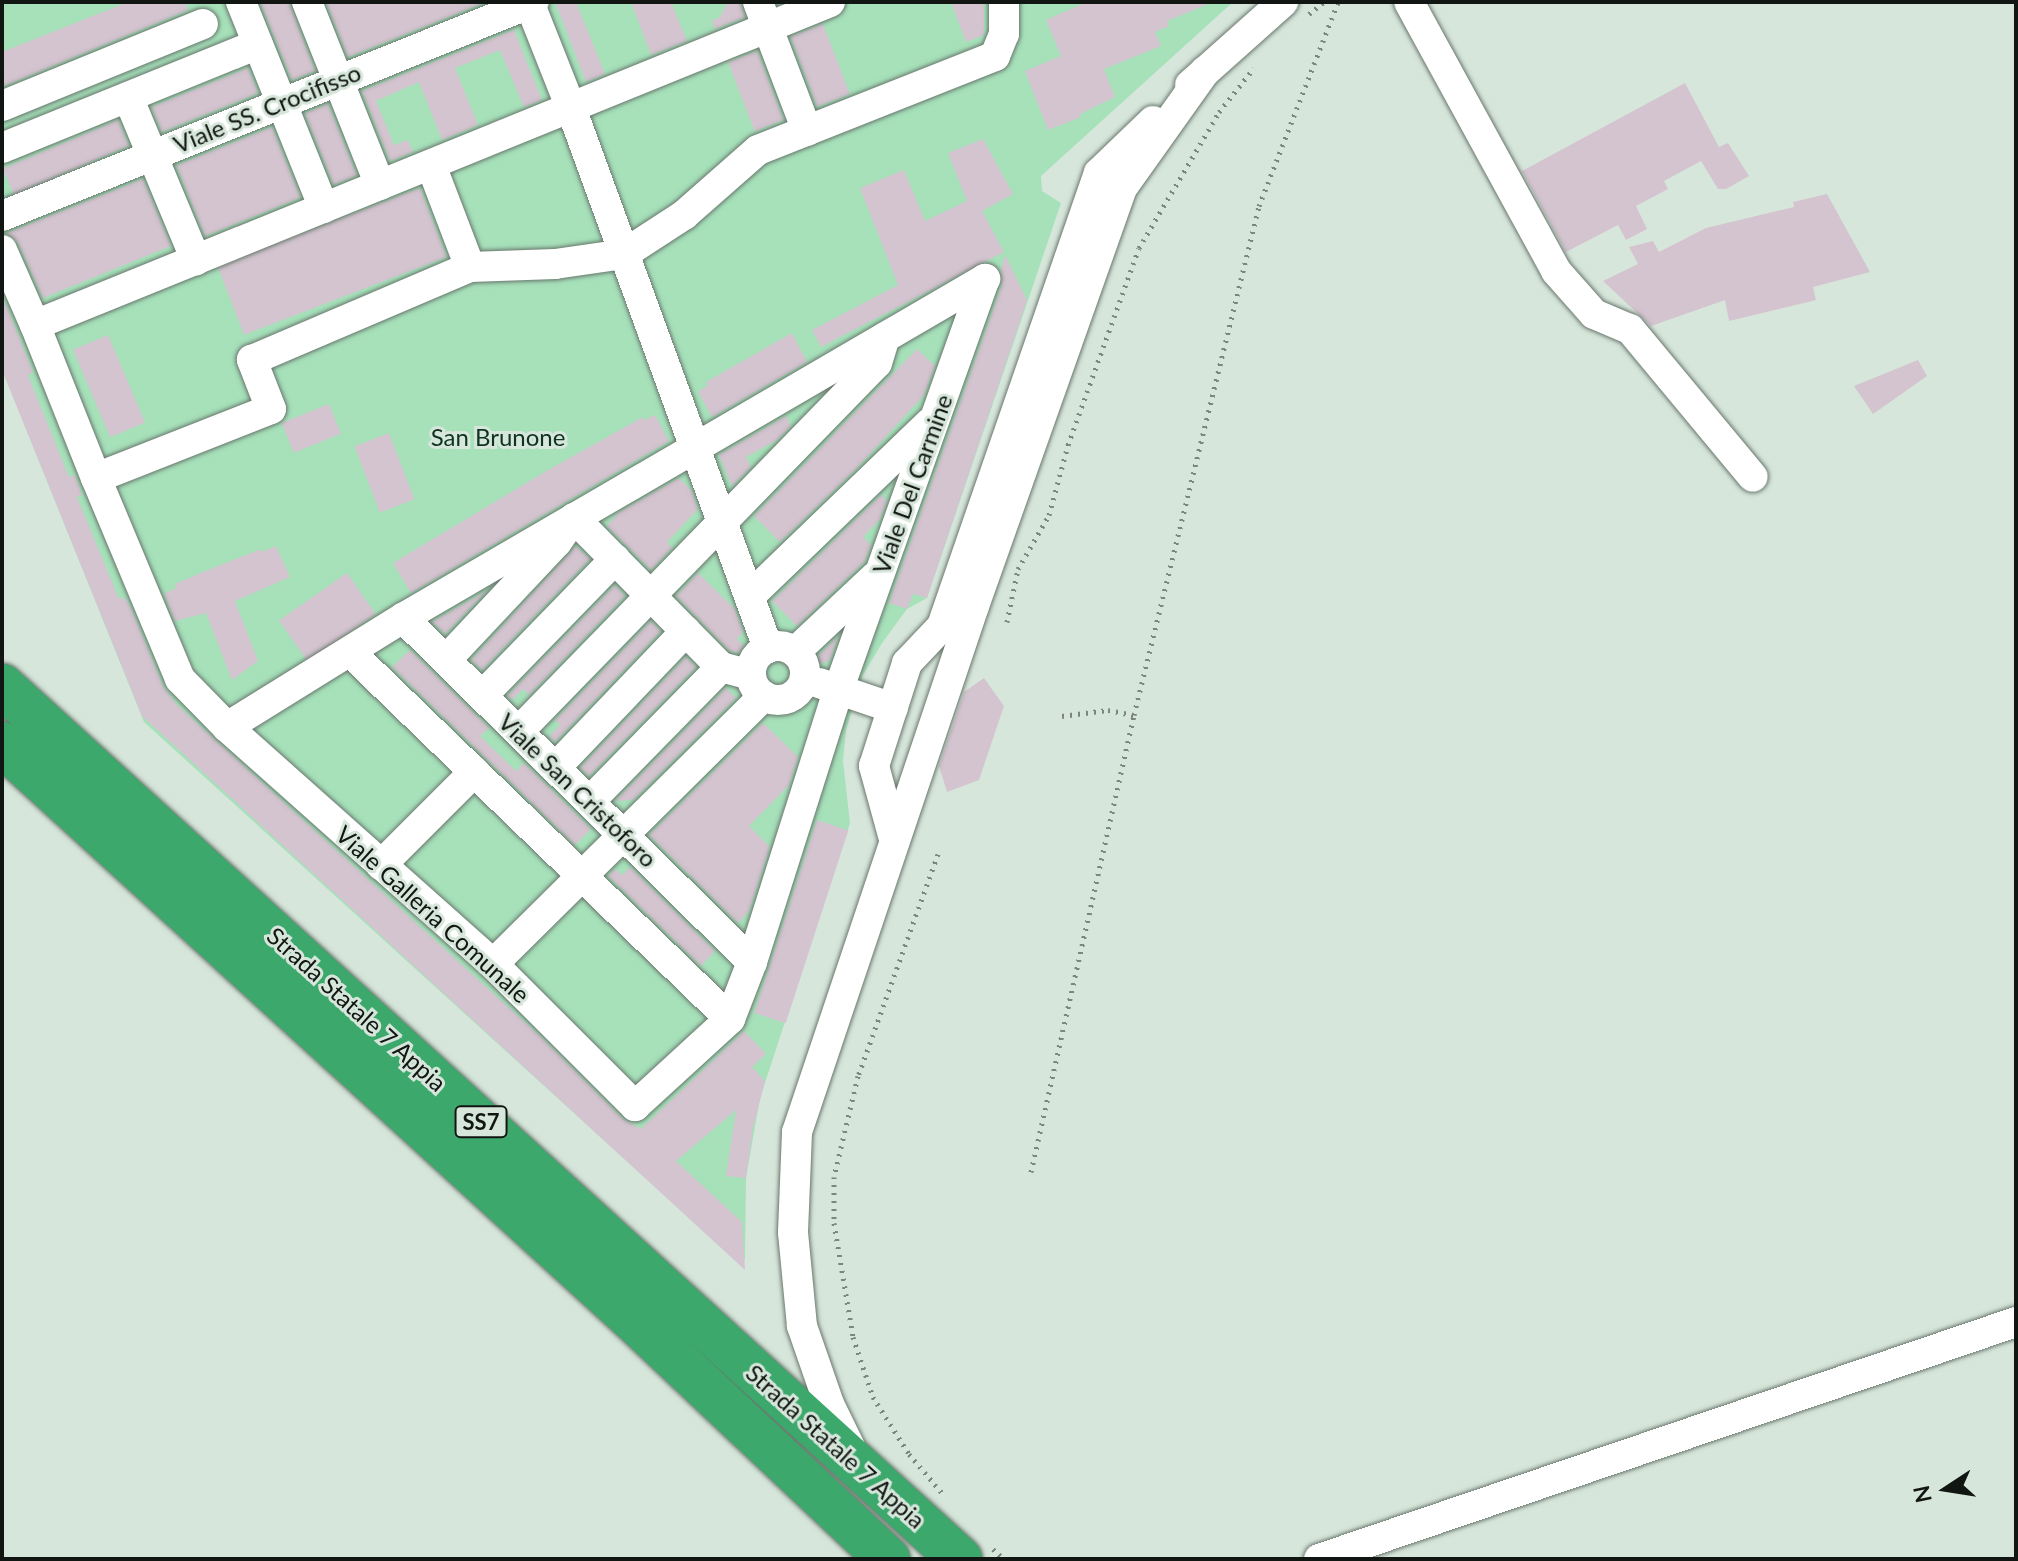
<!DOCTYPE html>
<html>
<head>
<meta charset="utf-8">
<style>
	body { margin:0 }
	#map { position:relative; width:2018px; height:1561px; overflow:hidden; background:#d7e6db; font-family:Lato,sans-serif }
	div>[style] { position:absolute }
	.green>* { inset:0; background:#a6e1ba }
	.building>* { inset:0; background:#d3c4cf; transform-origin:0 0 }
	.path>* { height:5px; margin-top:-2.5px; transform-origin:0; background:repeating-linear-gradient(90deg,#7c867e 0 2px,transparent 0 8px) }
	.roads { filter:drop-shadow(0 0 2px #69776d) drop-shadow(0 0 2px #69776d) }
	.minor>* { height:30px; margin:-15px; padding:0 15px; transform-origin:15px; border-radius:15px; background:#fff }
	.minor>.ring { margin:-15px; padding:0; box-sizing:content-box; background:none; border:30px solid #fff; border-radius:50% }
	.highway>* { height:44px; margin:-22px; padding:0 22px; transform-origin:22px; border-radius:22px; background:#3ca86c }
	span { translate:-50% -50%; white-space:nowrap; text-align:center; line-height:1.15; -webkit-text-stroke:6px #d7e6db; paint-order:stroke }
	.shield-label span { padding:2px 6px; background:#d7e6db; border:2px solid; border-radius:6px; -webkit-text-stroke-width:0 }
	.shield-label { font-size:22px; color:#111612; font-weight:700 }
	.street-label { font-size:24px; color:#111612 }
	.park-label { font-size:24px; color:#0c341e }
	.frame { position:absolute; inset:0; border:4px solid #111612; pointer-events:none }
	.north { position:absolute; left:1906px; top:1449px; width:80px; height:80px; -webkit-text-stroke:6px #d7e6db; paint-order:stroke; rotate:258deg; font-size:22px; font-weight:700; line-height:32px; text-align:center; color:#111612 }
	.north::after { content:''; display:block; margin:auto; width:28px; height:36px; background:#111612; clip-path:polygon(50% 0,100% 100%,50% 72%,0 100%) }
</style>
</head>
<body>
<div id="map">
	<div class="green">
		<div style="clip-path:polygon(2px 2px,1233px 2px,1041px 176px,1042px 191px,1061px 203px,927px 598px,907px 609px,882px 643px,863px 675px,846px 730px,843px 761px,850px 823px,760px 1098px,746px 1178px,745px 1259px,740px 1264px,144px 722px,2px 369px)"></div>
	</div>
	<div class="building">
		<div style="clip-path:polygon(128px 2px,185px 2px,188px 10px,2px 87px,2px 52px)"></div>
		<div style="clip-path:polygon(260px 2px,289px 2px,315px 71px,292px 80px)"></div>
		<div style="clip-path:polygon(326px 2px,486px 2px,348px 57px)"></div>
		<div style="clip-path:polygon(555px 2px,576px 2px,605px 74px,586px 82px)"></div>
		<div style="clip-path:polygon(631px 2px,671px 2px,687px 41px,651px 55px)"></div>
		<div style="clip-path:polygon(728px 2px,740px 2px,745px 17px,715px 29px,712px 21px,720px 17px)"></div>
		<div style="clip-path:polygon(951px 2px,984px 2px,984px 35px,966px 42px)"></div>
		<div style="clip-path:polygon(1087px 2px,1213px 2px,1167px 21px,1169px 26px,1155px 32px,1161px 46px,1104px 69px,1115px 97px,1080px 114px,1081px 117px,1048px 130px,1025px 71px,1061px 56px,1046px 20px)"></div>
		<div style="left:823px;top:24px;width:75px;height:35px;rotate:69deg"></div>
		<div style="clip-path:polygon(514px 30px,542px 100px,524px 107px,500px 50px,455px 68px,478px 125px,442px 140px,419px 82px,376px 101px,394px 145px,408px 140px,413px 152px,390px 161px,362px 91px)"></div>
		<div style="left:757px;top:51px;width:74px;height:31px;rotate:69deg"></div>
		<div style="left:248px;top:68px;width:27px;height:104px;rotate:68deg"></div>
		<div style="clip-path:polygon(1685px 83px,1719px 147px,1728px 143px,1749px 176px,1726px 189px,1718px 189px,1701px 161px,1664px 181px,1668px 189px,1636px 206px,1647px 229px,1626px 240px,1618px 225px,1566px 252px,1522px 171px)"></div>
		<div style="left:328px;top:104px;width:77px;height:25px;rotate:68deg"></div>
		<div style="left:118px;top:120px;width:28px;height:125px;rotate:67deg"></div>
		<div style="left:272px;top:127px;width:76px;height:103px;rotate:68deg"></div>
		<div style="clip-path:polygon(983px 139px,1013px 194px,982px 211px,1004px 252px,821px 347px,812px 330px,898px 285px,860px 188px,904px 170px,925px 221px,967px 201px,948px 153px)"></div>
		<div style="clip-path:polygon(143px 179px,171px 246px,43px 298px,18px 243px,7px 233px)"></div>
		<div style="left:420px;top:188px;width:74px;height:217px;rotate:69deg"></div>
		<div style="clip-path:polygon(1827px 194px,1870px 272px,1813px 287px,1816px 300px,1729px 321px,1725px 300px,1651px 326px,1603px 281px,1638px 264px,1629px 247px,1653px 241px,1659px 252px,1706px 228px,1794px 207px,1793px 202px)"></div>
		<div style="clip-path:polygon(1005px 255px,1027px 300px,927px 598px,913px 594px,907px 609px,889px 603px,1002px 285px,1001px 270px)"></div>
		<div style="clip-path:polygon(2px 295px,33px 372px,28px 375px,69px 477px,75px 475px,82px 495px,77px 497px,119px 599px,124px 597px,131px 608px,163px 686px,176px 704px,540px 1036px,623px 1119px,641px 1129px,744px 1031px,766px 1054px,752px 1067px,765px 1081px,753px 1128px,746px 1178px,726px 1176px,736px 1110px,676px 1161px,742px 1222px,745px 1270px,142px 716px,2px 370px)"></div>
		<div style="clip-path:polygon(792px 333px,807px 362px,712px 417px,698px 392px,708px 385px,706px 382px)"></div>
		<div style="left:108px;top:335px;width:95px;height:38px;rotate:67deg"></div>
		<div style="clip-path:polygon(917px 349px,935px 366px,924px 395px,855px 470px,780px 542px,754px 516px)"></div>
		<div style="clip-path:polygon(1918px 360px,1927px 376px,1873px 414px,1854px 386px)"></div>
		<div style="left:329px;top:404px;width:32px;height:51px;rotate:68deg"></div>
		<div style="clip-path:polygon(655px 415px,669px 441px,411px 593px,393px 563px,548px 470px,643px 417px,644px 420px)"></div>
		<div style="clip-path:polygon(786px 416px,791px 426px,777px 440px,746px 457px,751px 467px,732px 486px,719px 455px)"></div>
		<div style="left:389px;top:433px;width:71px;height:37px;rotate:69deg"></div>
		<div style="clip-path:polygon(679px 478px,692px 491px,698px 509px,667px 542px,672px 548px,651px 570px,607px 526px,618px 513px)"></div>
		<div style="clip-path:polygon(881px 495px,887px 501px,880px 519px,863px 537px,871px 545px,865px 561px,797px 626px,772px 601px)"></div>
		<div style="clip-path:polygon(276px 546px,290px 577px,235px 601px,258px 661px,232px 680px,206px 613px,175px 621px,164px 594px,176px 588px,175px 584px,203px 572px,261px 549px,262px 552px)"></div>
		<div style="clip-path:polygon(576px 546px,590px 559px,482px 670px,471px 660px)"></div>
		<div style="left:347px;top:573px;width:50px;height:83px;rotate:55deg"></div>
		<div style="clip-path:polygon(698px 573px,735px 609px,743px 632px,737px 639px,744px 646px,738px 653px,730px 651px,676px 596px)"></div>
		<div style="clip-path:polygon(615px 585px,625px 596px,529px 695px,523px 689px,512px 700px,507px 696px)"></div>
		<div style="clip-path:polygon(488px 590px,445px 634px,432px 622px)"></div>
		<div style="clip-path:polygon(651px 621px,661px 631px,555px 742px,549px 736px,560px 725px,555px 720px)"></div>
		<div style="clip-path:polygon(838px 636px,830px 660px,821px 664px,818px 656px)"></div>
		<div style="clip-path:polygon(410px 650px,489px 728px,480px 736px,516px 771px,524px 763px,591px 829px,575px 845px,392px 667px)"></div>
		<div style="clip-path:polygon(686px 657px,696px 667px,589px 776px,580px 768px)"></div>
		<div style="clip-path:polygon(984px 678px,1004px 706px,979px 780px,947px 792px,939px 766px,964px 692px)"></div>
		<div style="clip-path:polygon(726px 688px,736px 698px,633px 800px,615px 801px)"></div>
		<div style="clip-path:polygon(763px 723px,798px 757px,789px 785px,749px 826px,770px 847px,749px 911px,738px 923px,649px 835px)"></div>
		<div style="left:817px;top:820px;width:33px;height:203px;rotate:18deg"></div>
		<div style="clip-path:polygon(630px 867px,715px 951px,701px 966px,608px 876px,615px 869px,622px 875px)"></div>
	</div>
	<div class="path">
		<div style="left:1309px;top:14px;width:19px;rotate:-39deg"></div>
		<div style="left:1007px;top:622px;width:54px;rotate:-78.3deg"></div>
		<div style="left:1018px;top:569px;width:62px;rotate:-60.1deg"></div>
		<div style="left:1049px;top:515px;width:73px;rotate:-74.8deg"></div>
		<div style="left:1068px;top:445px;width:209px;rotate:-70.2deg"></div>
		<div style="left:1139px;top:248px;width:158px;rotate:-59.5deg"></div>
		<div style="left:1219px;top:112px;width:56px;rotate:-51.5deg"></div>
		<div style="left:1062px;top:716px;width:46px;rotate:-7.4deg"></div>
		<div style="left:1108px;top:710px;width:26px;rotate:11deg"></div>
		<div style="left:938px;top:854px;width:236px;rotate:109.8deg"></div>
		<div style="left:858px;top:1076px;width:104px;rotate:103.4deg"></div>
		<div style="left:834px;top:1177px;width:46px;rotate:90deg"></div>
		<div style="left:834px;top:1223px;width:116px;rotate:80.5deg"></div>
		<div style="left:853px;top:1337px;width:63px;rotate:71.6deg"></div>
		<div style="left:873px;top:1397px;width:67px;rotate:57.7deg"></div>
		<div style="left:909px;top:1454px;width:52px;rotate:49.6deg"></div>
		<div style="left:1031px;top:1172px;width:468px;rotate:-77.3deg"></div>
		<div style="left:1134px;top:715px;width:524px;rotate:-76.2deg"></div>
		<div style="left:1259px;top:206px;width:219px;rotate:-68.8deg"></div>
		<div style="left:993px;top:1549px;width:15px;rotate:42deg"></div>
	</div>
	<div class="roads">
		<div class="minor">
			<div style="left:241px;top:2px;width:222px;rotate:68.1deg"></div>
			<div style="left:307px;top:2px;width:197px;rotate:68.3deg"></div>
			<div style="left:529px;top:2px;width:114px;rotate:68.4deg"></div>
			<div style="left:571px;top:108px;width:575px;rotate:69.96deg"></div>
			<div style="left:758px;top:2px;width:138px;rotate:69.2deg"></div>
			<div style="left:830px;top:2px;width:858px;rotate:157.89deg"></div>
			<div style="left:35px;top:325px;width:165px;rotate:68.3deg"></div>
			<div style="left:96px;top:478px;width:188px;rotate:-21.5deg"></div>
			<div style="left:271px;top:409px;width:53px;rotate:-111.2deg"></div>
			<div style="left:252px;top:360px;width:237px;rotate:-23.1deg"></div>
			<div style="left:470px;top:267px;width:85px;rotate:-2deg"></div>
			<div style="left:555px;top:264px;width:70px;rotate:-8.2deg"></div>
			<div style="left:624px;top:254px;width:72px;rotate:-33deg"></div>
			<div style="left:684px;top:215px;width:98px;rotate:-41.3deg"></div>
			<div style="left:758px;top:150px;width:255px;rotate:-21.6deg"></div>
			<div style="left:995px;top:56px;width:24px;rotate:-68deg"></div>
			<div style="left:1004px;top:34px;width:32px;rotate:-90deg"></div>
			<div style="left:1409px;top:2px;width:307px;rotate:61.3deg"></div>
			<div style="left:1556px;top:271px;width:57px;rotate:48.5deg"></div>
			<div style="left:1594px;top:314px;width:39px;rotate:23deg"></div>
			<div style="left:1630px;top:329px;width:192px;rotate:50.3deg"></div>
			<div style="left:1190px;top:85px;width:125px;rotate:-41.7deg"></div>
			<div style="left:128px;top:97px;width:177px;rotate:67.4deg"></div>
			<div style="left:2px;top:106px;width:217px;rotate:-22.2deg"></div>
			<div style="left:2px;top:148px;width:276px;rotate:-22.1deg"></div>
			<div style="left:431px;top:165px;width:109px;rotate:69.1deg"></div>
			<div style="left:2px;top:216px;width:573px;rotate:-21.91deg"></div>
			<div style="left:2px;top:250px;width:82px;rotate:66.3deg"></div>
			<div style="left:96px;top:478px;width:218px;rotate:67.3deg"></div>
			<div style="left:180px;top:679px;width:67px;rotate:45.6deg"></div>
			<div style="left:227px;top:727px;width:356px;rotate:41.7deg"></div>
			<div style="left:493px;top:964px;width:201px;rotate:45deg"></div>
			<div style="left:635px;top:1106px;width:129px;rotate:-42.5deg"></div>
			<div style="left:730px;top:1019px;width:61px;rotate:-68.9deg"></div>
			<div style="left:752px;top:962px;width:287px;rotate:-72.4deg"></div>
			<div style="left:839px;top:688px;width:434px;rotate:-70.4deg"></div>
			<div style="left:750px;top:596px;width:250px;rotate:-43.9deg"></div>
			<div style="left:403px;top:618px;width:490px;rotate:44.6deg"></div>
			<div class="ring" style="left:751px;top:646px;width:24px;height:24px"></div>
			<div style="left:350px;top:652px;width:528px;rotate:44deg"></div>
			<div style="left:795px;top:652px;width:110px;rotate:-43.2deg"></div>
			<div style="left:446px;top:660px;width:162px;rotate:-46.8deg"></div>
			<div style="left:557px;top:542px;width:29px;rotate:-55deg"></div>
			<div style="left:574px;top:518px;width:209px;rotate:45.4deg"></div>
			<div style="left:721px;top:667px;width:31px;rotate:15deg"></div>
			<div style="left:819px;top:683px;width:78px;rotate:18.7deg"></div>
			<div style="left:482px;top:696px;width:191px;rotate:-45.8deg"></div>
			<div style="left:227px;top:727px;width:207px;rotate:-31.8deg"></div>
			<div style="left:403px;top:618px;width:674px;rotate:-30.22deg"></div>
			<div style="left:519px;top:731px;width:513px;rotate:-45.79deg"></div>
			<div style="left:877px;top:363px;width:27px;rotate:-73deg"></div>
			<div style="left:556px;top:767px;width:188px;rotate:-46.3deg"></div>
			<div style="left:590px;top:801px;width:187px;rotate:-45.6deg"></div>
			<div style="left:894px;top:839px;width:76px;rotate:-105.3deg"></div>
			<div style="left:874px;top:766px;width:108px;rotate:-72.2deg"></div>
			<div style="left:907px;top:663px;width:51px;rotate:-46.6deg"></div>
			<div style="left:942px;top:626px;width:479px;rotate:-70.9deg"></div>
			<div style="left:1099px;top:173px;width:75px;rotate:-43.9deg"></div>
			<div style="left:381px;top:865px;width:132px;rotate:-45deg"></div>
			<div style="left:493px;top:964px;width:381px;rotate:-44.7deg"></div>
			<div style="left:851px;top:1449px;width:50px;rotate:-116.1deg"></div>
			<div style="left:829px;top:1404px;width:83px;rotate:-109.1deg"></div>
			<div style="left:802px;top:1326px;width:94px;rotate:-95.5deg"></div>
			<div style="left:793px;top:1232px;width:100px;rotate:-87.7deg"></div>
			<div style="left:797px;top:1132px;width:555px;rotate:-71.4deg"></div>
			<div style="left:974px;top:606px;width:443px;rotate:-70.5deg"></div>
			<div style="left:1122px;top:188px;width:143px;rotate:-54.6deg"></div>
			<div style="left:1319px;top:1559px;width:736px;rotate:-18.78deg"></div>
		</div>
		<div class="highway">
			<div style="left:2px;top:686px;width:1296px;rotate:42.34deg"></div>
			<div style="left:2px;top:744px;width:855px;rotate:42.35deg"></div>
			<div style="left:634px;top:1320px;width:349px;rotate:43.3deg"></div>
		</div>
	</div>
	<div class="shield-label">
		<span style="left:481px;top:1122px">SS7</span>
	</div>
	<div class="street-label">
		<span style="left:267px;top:108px;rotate:-22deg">Viale SS. Crocifisso</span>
		<span style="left:912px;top:484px;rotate:-70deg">Viale Del Carmine</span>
		<span style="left:578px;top:790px;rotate:44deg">Viale San Cristoforo</span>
		<span style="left:433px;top:914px;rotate:42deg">Viale Galleria Comunale</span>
		<span style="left:357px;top:1009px;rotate:42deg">Strada Statale 7 Appia</span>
		<span style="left:836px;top:1446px;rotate:42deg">Strada Statale 7 Appia</span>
	</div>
	<div class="park-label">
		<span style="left:498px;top:437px">San Brunone</span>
	</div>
	<div class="frame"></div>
	<div class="north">N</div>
</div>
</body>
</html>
